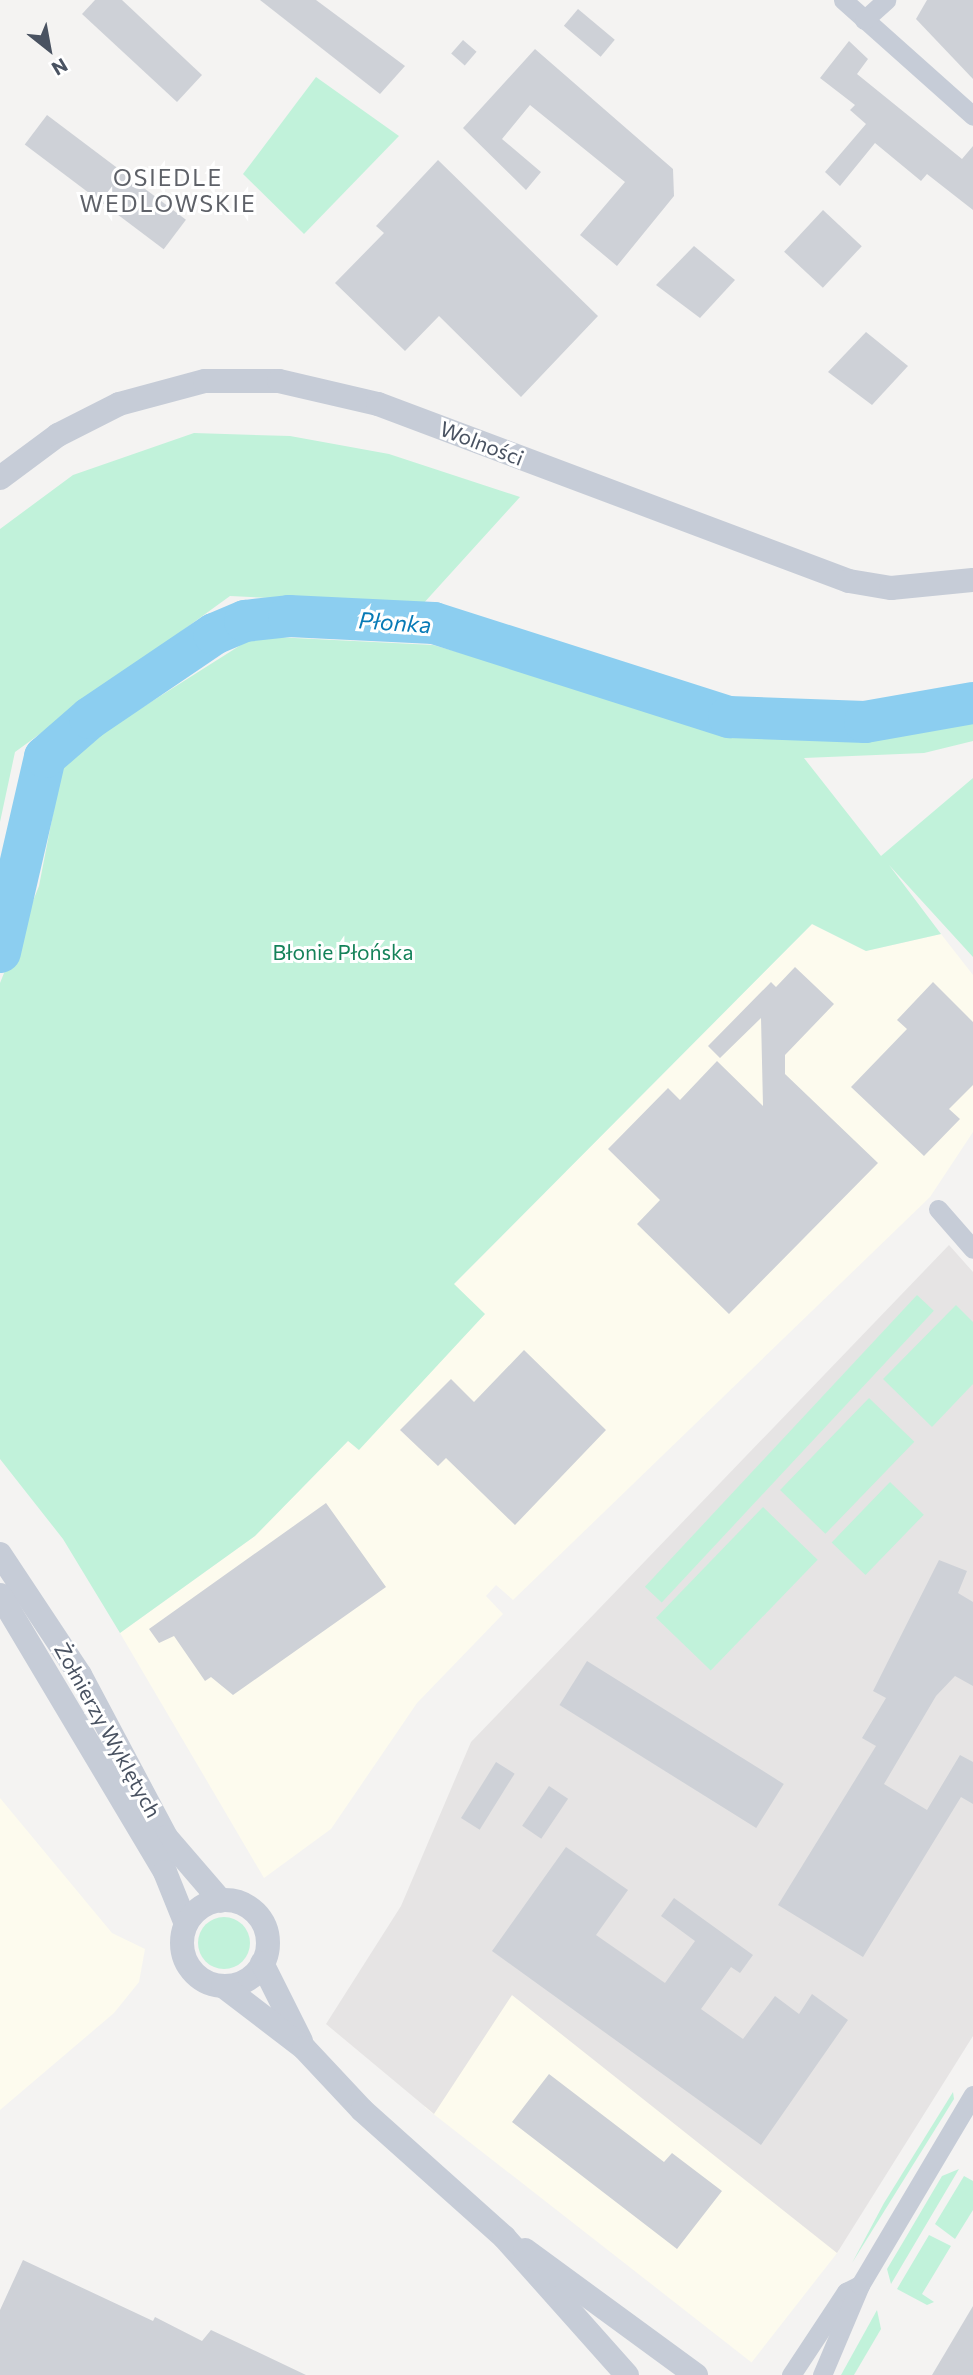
<!DOCTYPE html>
<html>
<head>
<meta charset="utf-8">
<style>
	body { margin:0 }
	#map { position:relative; width:973px; height:2375px; overflow:hidden; background:#f4f3f2; font-family:Commissioner,sans-serif }
	div>[style] { position:absolute }
	.commercial>* { inset:0; background:#fdfbee; transform-origin:0 0 }
	.education>* { inset:0; background:#e6e4e4 }
	.green>* { inset:0; background:#c1f2da; transform-origin:0 0 }
	.round { border-radius:50% }
	.river>* { height:42px; margin:-21px; padding:0 21px; transform-origin:21px; border-radius:21px; background:#8ccef0 }
	.building>* { inset:0; background:#ced1d7; transform-origin:0 0 }
	.minor>* { height:19px; margin:-9.5px; padding:0 9.5px; transform-origin:9.5px; border-radius:9.5px; background:#c6ccd7 }
	.tertiary>* { height:24px; margin:-12px; padding:0 12px; transform-origin:12px; border-radius:12px; background:#c6ccd7 }
	.tertiary>.ring { margin:-12px; padding:0; box-sizing:content-box; background:none; border:24px solid #c6ccd7; border-radius:50% }
	span { translate:-50% -50%; white-space:nowrap; text-align:center; line-height:1.15; -webkit-text-stroke:6px #fff; paint-order:stroke }
	.street-label { font-size:21px; color:#495261 }
	.park-label { font-size:21px; color:#148259 }
	.neighbourhood-label { font-size:23px; color:#5e6168; letter-spacing:2px }
	.water-label { font-size:23px; color:#077ab6; font-style:italic }
	.north { position:absolute; left:14px; top:14px; width:70px; height:70px; -webkit-text-stroke:5px #fff; paint-order:stroke; rotate:149deg; font-size:19px; font-weight:700; line-height:28px; text-align:center; color:#495261 }
	.north::after { content:''; display:block; margin:auto; width:24px; height:32px; background:#495261; clip-path:polygon(50% 0,100% 100%,50% 72%,0 100%) }
</style>
</head>
<body>
<div id="map">
	<div class="commercial">
		<div style="clip-path:polygon(812px 924px,866px 951px,941px 934px,973px 975px,973px 1132px,930px 1197px,513px 1600px,496px 1585px,486px 1596px,503px 1614px,417px 1703px,331px 1829px,264px 1878px,120px 1633px,255px 1536px,349px 1440px,358px 1450px,485px 1314px,453px 1285px)"></div>
		<div style="clip-path:polygon(0 1798px,112px 1933px,145px 1949px,139px 1982px,114px 2013px,0 2110px)"></div>
		<div style="left:512px;top:1995px;width:415px;height:142px;rotate:38deg"></div>
	</div>
	<div class="education">
		<div style="clip-path:polygon(949px 1245px,973px 1272px,973px 2036px,837px 2253px,512px 1995px,434px 2114px,326px 2024px,401px 1906px,471px 1742px)"></div>
	</div>
	<div class="green">
		<div style="clip-path:polygon(316px 77px,399px 136px,304px 234px,243px 174px)"></div>
		<div style="clip-path:polygon(194px 433px,290px 436px,389px 454px,520px 497px,422px 605px,230px 596px,15px 752px,0 822px,0 529px,73px 475px)"></div>
		<div style="clip-path:polygon(255px 636px,433px 645px,728px 729px,867px 731px,973px 714px,973px 741px,924px 753px,804px 758px,881px 856px,973px 778px,973px 957px,889px 865px,941px 934px,866px 951px,812px 924px,454px 1284px,485px 1314px,359px 1450px,348px 1441px,255px 1536px,120px 1633px,63px 1539px,0 1459px,0 983px,39px 886px,64px 757px)"></div>
		<div style="left:917px;top:1295px;width:23px;height:399px;rotate:43deg"></div>
		<div style="clip-path:polygon(956px 1305px,973px 1322px,973px 1384px,932px 1427px,883px 1379px)"></div>
		<div style="left:869px;top:1398px;width:63px;height:128px;rotate:44deg"></div>
		<div style="left:890px;top:1482px;width:47px;height:84px;rotate:44deg"></div>
		<div style="left:763px;top:1507px;width:76px;height:154px;rotate:44deg"></div>
		<div class="round" style="left:198px;top:1917px;width:52px;height:52px"></div>
		<div style="clip-path:polygon(953px 2092px,954px 2099px,852px 2263px,884px 2203px)"></div>
		<div style="clip-path:polygon(959px 2169px,901px 2267px,891px 2284px,887px 2269px,899px 2249px,942px 2176px)"></div>
		<div style="clip-path:polygon(964px 2176px,973px 2181px,973px 2210px,955px 2239px,935px 2224px)"></div>
		<div style="clip-path:polygon(929px 2235px,951px 2246px,922px 2294px,934px 2302px,927px 2305px,897px 2289px)"></div>
		<div style="clip-path:polygon(877px 2310px,881px 2329px,854px 2375px,841px 2375px)"></div>
	</div>
	<div class="river">
		<div style="left:0;top:952px;width:200px;rotate:-77deg"></div>
		<div style="left:45px;top:757px;width:60px;rotate:-40.9deg"></div>
		<div style="left:90px;top:718px;width:150px;rotate:-34.1deg"></div>
		<div style="left:214px;top:634px;width:34px;rotate:-23deg"></div>
		<div style="left:245px;top:621px;width:44px;rotate:-6.5deg"></div>
		<div style="left:289px;top:616px;width:145px;rotate:2.8deg"></div>
		<div style="left:434px;top:623px;width:310px;rotate:17.7deg"></div>
		<div style="left:729px;top:717px;width:136px;rotate:2.1deg"></div>
		<div style="left:865px;top:722px;width:110px;rotate:-10deg"></div>
	</div>
	<div class="building">
		<div style="clip-path:polygon(95px 0,122px 0,202px 75px,177px 102px,82px 14px)"></div>
		<div style="clip-path:polygon(260px 0,316px 0,405px 66px,380px 94px)"></div>
		<div style="clip-path:polygon(927px 0,973px 0,973px 79px,916px 19px)"></div>
		<div style="left:578px;top:9px;width:48px;height:22px;rotate:40deg"></div>
		<div style="left:463px;top:40px;width:18px;height:18px;rotate:41deg"></div>
		<div style="clip-path:polygon(849px 41px,868px 59px,857px 74px,962px 159px,973px 146px,973px 210px,927px 174px,921px 181px,875px 143px,840px 186px,825px 172px,866px 124px,850px 110px,855px 105px,820px 78px)"></div>
		<div style="clip-path:polygon(535px 49px,673px 169px,674px 196px,617px 266px,580px 235px,625px 182px,530px 105px,502px 139px,541px 172px,526px 190px,463px 128px)"></div>
		<div style="left:47px;top:115px;width:174px;height:37px;rotate:37deg"></div>
		<div style="clip-path:polygon(438px 160px,598px 316px,521px 397px,439px 316px,405px 351px,335px 283px,384px 233px,376px 226px)"></div>
		<div style="left:823px;top:210px;width:53px;height:57px;rotate:43deg"></div>
		<div style="clip-path:polygon(694px 246px,735px 280px,700px 318px,656px 285px)"></div>
		<div style="clip-path:polygon(866px 332px,908px 366px,872px 405px,828px 372px)"></div>
		<div style="clip-path:polygon(795px 967px,834px 1004px,785px 1055px,785px 1074px,878px 1163px,729px 1314px,637px 1224px,660px 1200px,608px 1149px,668px 1088px,680px 1100px,717px 1061px,763px 1106px,761px 1018px,720px 1058px,708px 1046px,771px 982px,776px 987px)"></div>
		<div style="clip-path:polygon(933px 982px,973px 1022px,973px 1085px,949px 1109px,960px 1119px,924px 1156px,851px 1087px,907px 1029px,897px 1020px)"></div>
		<div style="clip-path:polygon(524px 1350px,606px 1430px,515px 1525px,446px 1458px,438px 1466px,400px 1430px,451px 1379px,474px 1402px)"></div>
		<div style="clip-path:polygon(326px 1503px,386px 1587px,233px 1695px,211px 1677px,205px 1681px,174px 1636px,159px 1643px,149px 1629px)"></div>
		<div style="clip-path:polygon(939px 1560px,967px 1571px,958px 1593px,973px 1602px,973px 1686px,955px 1676px,936px 1696px,884px 1784px,927px 1810px,960px 1755px,973px 1762px,973px 1804px,961px 1797px,863px 1957px,778px 1905px,876px 1746px,862px 1738px,886px 1698px,873px 1691px)"></div>
		<div style="left:587px;top:1661px;width:232px;height:52px;rotate:32deg"></div>
		<div style="left:496px;top:1762px;width:22px;height:66px;rotate:32deg"></div>
		<div style="left:549px;top:1786px;width:23px;height:48px;rotate:34deg"></div>
		<div style="clip-path:polygon(566px 1847px,628px 1890px,596px 1935px,665px 1983px,695px 1941px,661px 1916px,674px 1898px,753px 1955px,740px 1973px,731px 1967px,701px 2009px,743px 2039px,775px 1996px,799px 2014px,812px 1994px,848px 2020px,761px 2145px,492px 1951px)"></div>
		<div style="clip-path:polygon(549px 2074px,664px 2162px,672px 2153px,722px 2191px,677px 2249px,512px 2122px)"></div>
		<div style="clip-path:polygon(23px 2260px,153px 2321px,155px 2317px,202px 2341px,211px 2330px,306px 2375px,0 2375px,0 2310px)"></div>
		<div style="clip-path:polygon(973px 2306px,973px 2375px,932px 2375px)"></div>
	</div>
	<div class="minor">
		<div style="left:843px;top:0;width:174px;rotate:41.7deg"></div>
		<div style="left:864px;top:20px;width:30px;rotate:-42deg"></div>
		<div style="left:938px;top:1209px;width:53px;rotate:48.8deg"></div>
		<div style="left:791px;top:2375px;width:100px;rotate:-56.5deg"></div>
		<div style="left:846px;top:2292px;width:16px;rotate:-27deg"></div>
		<div style="left:822px;top:2375px;width:98px;rotate:-67.1deg"></div>
		<div style="left:860px;top:2285px;width:221px;rotate:-59.3deg"></div>
	</div>
	<div class="tertiary">
		<div style="left:0;top:478px;width:72px;rotate:-36.6deg"></div>
		<div style="left:58px;top:435px;width:68px;rotate:-26.9deg"></div>
		<div style="left:119px;top:404px;width:89px;rotate:-15deg"></div>
		<div style="left:205px;top:381px;width:74px"></div>
		<div style="left:279px;top:381px;width:102px;rotate:13.1deg"></div>
		<div style="left:378px;top:404px;width:503px;rotate:20.6deg"></div>
		<div style="left:849px;top:581px;width:43px;rotate:9.5deg"></div>
		<div style="left:891px;top:588px;width:82px;rotate:-5.6deg"></div>
		<div style="left:0;top:1554px;width:145px;rotate:56.5deg"></div>
		<div style="left:80px;top:1675px;width:183px;rotate:62deg"></div>
		<div style="left:166px;top:1837px;width:84px;rotate:49.3deg"></div>
		<div style="left:0;top:1595px;width:322px;rotate:59.2deg"></div>
		<div style="left:165px;top:1872px;width:56px;rotate:68deg"></div>
		<div class="ring" style="left:182px;top:1900px;width:62px;height:62px"></div>
		<div style="left:262px;top:1963px;width:87px;rotate:63.4deg"></div>
		<div style="left:223px;top:1986px;width:102px;rotate:37.4deg"></div>
		<div style="left:304px;top:2048px;width:85px;rotate:46.9deg"></div>
		<div style="left:362px;top:2110px;width:191px;rotate:41.8deg"></div>
		<div style="left:504px;top:2237px;width:185px;rotate:48.3deg"></div>
		<div style="left:525px;top:2250px;width:212px;rotate:36.2deg"></div>
	</div>
	<div class="street-label">
		<span style="left:482px;top:443px;rotate:21deg">Wolności</span>
		<span style="left:108px;top:1730px;rotate:61deg">Żołnierzy Wyklętych</span>
	</div>
	<div class="park-label">
		<span style="left:343px;top:952px">Błonie Płońska</span>
	</div>
	<div class="neighbourhood-label">
		<span style="left:168px;top:190px">OSIEDLE<br>WEDLOWSKIE</span>
	</div>
	<div class="water-label">
		<span style="left:395px;top:622px;rotate:4deg">Płonka</span>
	</div>
	<div class="north">N</div>
</div>
</body>
</html>
